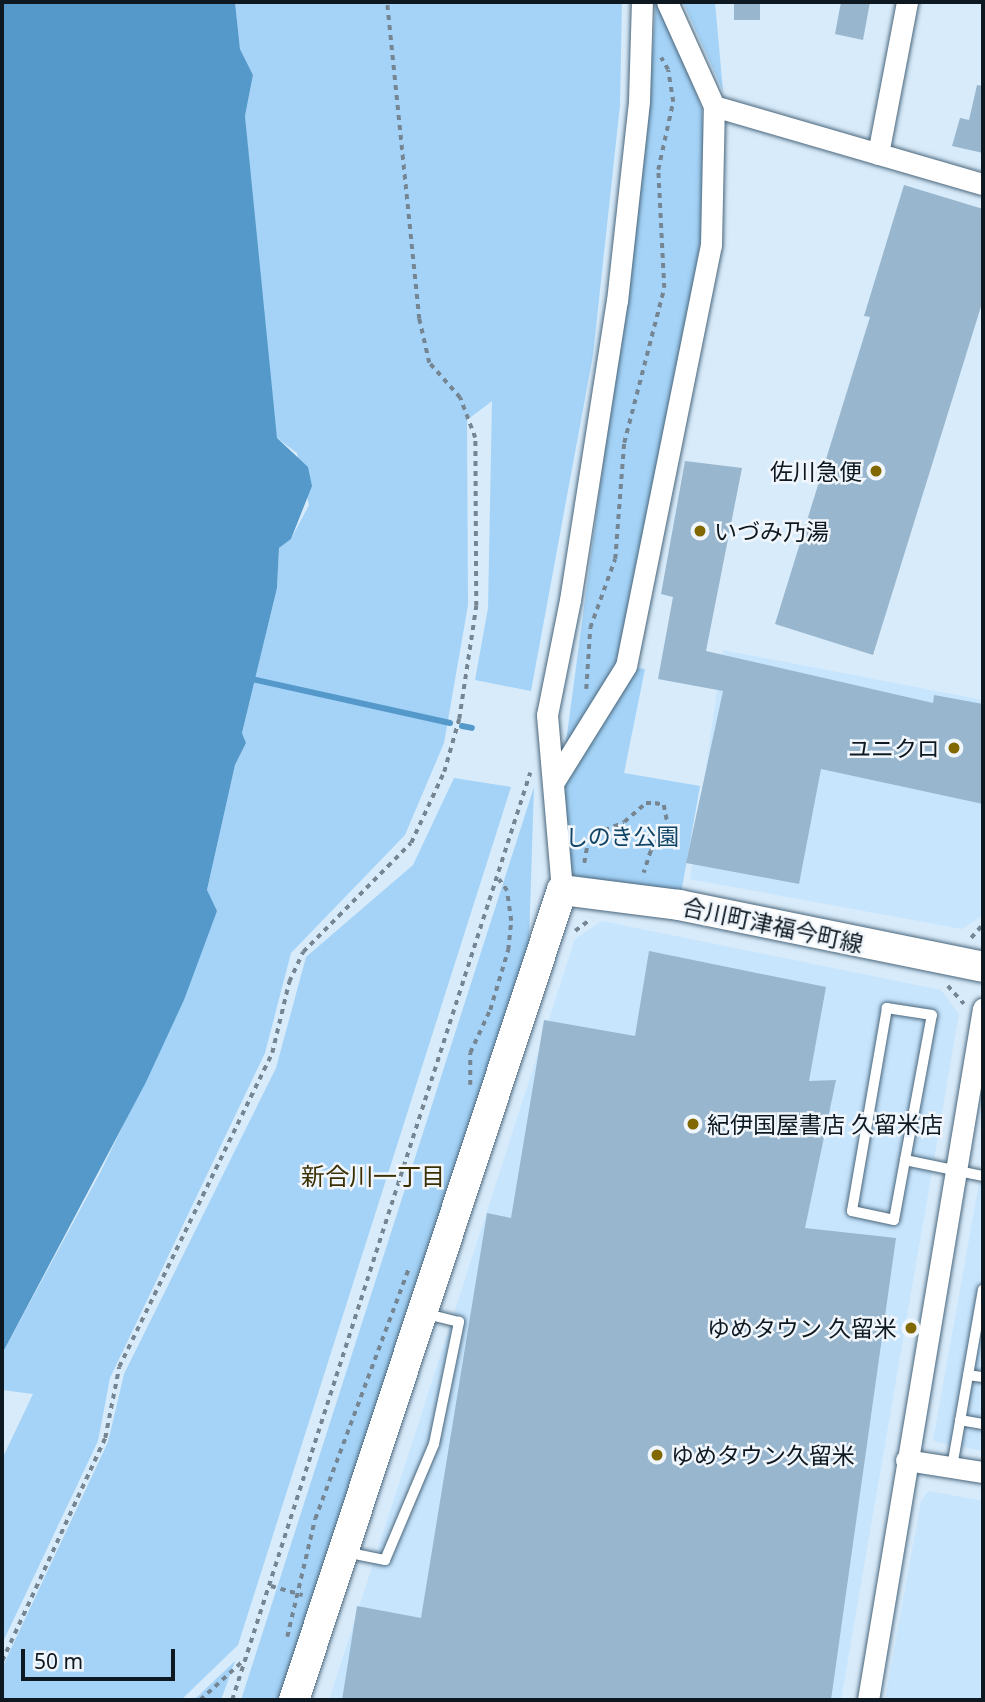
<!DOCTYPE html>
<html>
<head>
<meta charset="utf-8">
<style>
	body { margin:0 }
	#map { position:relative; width:985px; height:1702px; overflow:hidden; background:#d8ebfa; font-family:"Noto Sans","Noto Sans JP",sans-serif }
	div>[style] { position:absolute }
	.built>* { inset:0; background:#c7e5fd }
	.green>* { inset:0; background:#a4d3f7 }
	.water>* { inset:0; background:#5599ca }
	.stream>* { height:6px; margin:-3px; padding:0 3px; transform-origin:3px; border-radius:3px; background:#5599ca }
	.building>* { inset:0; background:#98b6ce; transform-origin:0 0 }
	.path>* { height:3.5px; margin-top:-1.75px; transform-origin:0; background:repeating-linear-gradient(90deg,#768592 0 5px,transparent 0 10px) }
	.roads { filter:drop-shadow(0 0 2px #4a667b) drop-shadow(0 0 2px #4a667b) }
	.lane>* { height:10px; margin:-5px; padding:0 5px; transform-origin:5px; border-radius:5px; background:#fff }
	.street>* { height:21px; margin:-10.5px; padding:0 10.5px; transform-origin:10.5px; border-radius:10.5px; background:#fff }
	.secondary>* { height:30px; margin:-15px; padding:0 15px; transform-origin:15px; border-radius:15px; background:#fff }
	.dots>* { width:19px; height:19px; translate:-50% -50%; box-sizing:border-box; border:4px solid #f0f6fb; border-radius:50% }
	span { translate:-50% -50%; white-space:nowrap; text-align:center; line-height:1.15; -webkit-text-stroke:5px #f0f6fb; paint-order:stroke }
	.poi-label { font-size:23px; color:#0d1821 }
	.right { translate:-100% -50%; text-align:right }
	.left { translate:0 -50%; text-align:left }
	.park-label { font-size:23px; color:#0f4465 }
	.street-label { font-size:23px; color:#0d1821 }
	.neighbourhood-label { font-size:24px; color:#3b2f04 }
	.frame { position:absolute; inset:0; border:4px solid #0d1821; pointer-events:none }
	.scale { position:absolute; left:21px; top:1649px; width:154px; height:32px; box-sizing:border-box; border:4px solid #0d1821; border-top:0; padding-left:9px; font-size:21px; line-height:24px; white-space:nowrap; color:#0d1821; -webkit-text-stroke:5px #f0f6fb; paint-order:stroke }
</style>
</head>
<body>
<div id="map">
	<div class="built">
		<div style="clip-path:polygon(723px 650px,983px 700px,983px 915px,962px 929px,690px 879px)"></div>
		<div style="clip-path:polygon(602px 921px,941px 990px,959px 1014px,841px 1700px,329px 1700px,575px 939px)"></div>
		<div style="clip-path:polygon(983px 1161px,983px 1451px,933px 1441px)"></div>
		<div style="clip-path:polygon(929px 1491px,983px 1501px,983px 1700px,885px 1700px,921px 1501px)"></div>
	</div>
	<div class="green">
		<div style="clip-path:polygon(235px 2px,622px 2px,620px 105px,593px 355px,531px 691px,475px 680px,488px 608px,492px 401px,467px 420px,468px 605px,444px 743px,405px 835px,291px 953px,265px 1053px,110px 1378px,98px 1441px,2px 1644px,2px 1459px,33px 1394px,2px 1390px,2px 1354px,100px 1173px,184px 1000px,209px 902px,207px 890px,235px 765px,246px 743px,242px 733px,277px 588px,279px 548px,291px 539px,309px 505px,297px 453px,277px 438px,268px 379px,245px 116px,253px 75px,240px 49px)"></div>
		<div style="clip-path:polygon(656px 2px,660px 2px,702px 108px,707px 236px,617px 667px,564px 757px,647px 136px)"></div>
		<div style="clip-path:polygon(683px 2px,715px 2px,723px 91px)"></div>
		<div style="clip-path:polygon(626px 666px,645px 669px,624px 773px,700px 786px,679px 905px,562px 890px,555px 780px)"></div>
		<div style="clip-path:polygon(454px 778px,511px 787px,238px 1645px,181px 1700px,2px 1700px,2px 1668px,108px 1442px,124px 1374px,276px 1068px,306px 957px,413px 865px)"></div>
		<div style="clip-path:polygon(534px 787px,529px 941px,282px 1700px,241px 1700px)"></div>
		<div style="clip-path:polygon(235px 1661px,221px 1700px,194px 1700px)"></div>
	</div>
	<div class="water">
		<div style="clip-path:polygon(2px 2px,235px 2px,240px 49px,253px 75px,245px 116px,277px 438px,308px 467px,312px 486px,291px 539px,279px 548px,277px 588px,242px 733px,246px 743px,235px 765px,207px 890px,217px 911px,184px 1000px,146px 1082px,2px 1354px)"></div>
	</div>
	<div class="stream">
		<div style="left:247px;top:678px;width:208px;rotate:12.5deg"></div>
		<div style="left:462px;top:726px;width:10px;rotate:11deg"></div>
	</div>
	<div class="building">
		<div style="left:734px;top:2px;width:26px;height:18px"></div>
		<div style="clip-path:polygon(841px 2px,870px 2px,863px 40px,835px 34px)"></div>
		<div style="clip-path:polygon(977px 85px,983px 86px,983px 153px,952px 146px,960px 118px,969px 120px)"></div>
		<div style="clip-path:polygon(904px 185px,983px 209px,983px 300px,873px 655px,775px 624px,870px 317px,864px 316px)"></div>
		<div style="clip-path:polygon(685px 461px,742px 468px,706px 651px,933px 703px,934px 695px,983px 704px,983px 804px,821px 769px,799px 884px,686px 863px,723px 691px,658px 679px,673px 597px,661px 594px)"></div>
		<div style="clip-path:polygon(649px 951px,826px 987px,809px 1081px,836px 1080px,805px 1228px,896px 1238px,831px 1700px,342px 1700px,357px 1606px,421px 1618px,487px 1213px,511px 1218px,544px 1020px,635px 1036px)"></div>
	</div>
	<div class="path">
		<div style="left:586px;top:689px;width:61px;rotate:-86.2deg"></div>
		<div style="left:590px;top:628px;width:73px;rotate:-70.1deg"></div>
		<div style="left:615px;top:559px;width:116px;rotate:-85.6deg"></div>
		<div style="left:624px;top:443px;width:160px;rotate:-75.5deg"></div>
		<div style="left:664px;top:288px;width:118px;rotate:-92.9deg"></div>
		<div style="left:658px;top:170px;width:70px;rotate:-77.6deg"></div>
		<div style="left:673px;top:102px;width:32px;rotate:-99deg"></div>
		<div style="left:668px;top:70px;width:14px;rotate:-120deg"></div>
		<div style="left:584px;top:863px;width:23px;rotate:-80deg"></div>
		<div style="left:588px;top:840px;width:9px;rotate:-41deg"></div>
		<div style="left:595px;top:834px;width:31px;rotate:-22deg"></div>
		<div style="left:624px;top:822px;width:29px;rotate:-41deg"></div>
		<div style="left:646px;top:803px;width:9px"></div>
		<div style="left:655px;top:803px;width:9px;rotate:13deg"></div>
		<div style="left:664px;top:805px;width:20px;rotate:79deg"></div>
		<div style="left:668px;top:825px;width:31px;rotate:123deg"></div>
		<div style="left:651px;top:851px;width:23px;rotate:108deg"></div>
		<div style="left:575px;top:931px;width:20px;rotate:-37deg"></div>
		<div style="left:971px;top:938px;width:18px;rotate:-49deg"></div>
		<div style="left:948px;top:986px;width:24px;rotate:48deg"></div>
		<div style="left:470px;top:1085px;width:32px;rotate:-90deg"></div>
		<div style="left:470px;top:1053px;width:47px;rotate:-65.1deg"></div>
		<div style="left:490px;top:1010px;width:63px;rotate:-73.3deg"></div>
		<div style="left:508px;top:950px;width:29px;rotate:-84deg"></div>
		<div style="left:511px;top:921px;width:30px;rotate:-98deg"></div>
		<div style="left:507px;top:891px;width:14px;rotate:-126deg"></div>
		<div style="left:271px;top:1586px;width:33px;rotate:16deg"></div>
		<div style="left:287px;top:1637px;width:121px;rotate:-76.7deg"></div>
		<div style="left:315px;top:1519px;width:266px;rotate:-69.5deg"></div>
		<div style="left:2px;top:1661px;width:246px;rotate:-65.2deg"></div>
		<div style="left:105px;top:1438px;width:72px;rotate:-78.8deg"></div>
		<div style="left:119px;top:1367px;width:349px;rotate:-64deg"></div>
		<div style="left:272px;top:1053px;width:73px;rotate:-76.5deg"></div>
		<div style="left:289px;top:982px;width:33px;rotate:-65deg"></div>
		<div style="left:303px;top:952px;width:153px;rotate:-45.3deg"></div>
		<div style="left:411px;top:843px;width:78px;rotate:-65.1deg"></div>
		<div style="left:444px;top:772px;width:55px;rotate:-74.2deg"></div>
		<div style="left:459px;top:719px;width:114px;rotate:-81.4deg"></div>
		<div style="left:476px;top:606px;width:168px;rotate:-90.3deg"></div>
		<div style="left:475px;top:438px;width:43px;rotate:-110.6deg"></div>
		<div style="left:460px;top:398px;width:47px;rotate:-131.5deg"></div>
		<div style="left:429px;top:363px;width:45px;rotate:-102.8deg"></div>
		<div style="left:419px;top:319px;width:319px;rotate:-95.8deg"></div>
		<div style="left:200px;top:1700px;width:61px;rotate:-42.3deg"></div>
		<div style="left:232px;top:1700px;width:974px;rotate:-72.18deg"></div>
	</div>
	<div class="roads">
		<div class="lane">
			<div style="left:905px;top:1160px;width:147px;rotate:-79.5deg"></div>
			<div style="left:932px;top:1015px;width:46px;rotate:-171.2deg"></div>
			<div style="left:887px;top:1008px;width:206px;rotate:99.8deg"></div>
			<div style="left:852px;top:1211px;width:43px;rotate:12.1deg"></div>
			<div style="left:894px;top:1220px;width:61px;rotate:-79.6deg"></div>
			<div style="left:905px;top:1160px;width:80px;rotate:11.6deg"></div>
			<div style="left:968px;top:1375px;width:15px;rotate:8deg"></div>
			<div style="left:960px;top:1420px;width:23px;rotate:10deg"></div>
			<div style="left:952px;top:1467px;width:180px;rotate:-80.1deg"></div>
			<div style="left:345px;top:1552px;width:41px;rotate:11.3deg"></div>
			<div style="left:385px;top:1560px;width:126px;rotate:-67.1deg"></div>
			<div style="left:434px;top:1444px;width:125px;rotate:-78.4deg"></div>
			<div style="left:459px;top:1322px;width:36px;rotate:-166deg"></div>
		</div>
		<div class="street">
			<div style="left:714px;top:106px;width:280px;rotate:16.2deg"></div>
			<div style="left:878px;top:154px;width:155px;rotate:-79.2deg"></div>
			<div style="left:555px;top:780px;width:134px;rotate:-58.1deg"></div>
			<div style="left:626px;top:666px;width:429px;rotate:-78.6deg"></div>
			<div style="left:711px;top:245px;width:139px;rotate:-88.8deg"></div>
			<div style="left:714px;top:106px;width:114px;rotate:-114.3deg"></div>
			<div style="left:562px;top:890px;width:176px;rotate:-94.9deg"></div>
			<div style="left:547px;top:715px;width:117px;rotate:-78.7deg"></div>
			<div style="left:570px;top:600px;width:303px;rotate:-81.1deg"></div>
			<div style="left:617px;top:301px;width:201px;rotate:-83.7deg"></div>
			<div style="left:639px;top:101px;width:99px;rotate:-88.3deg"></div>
			<div style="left:906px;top:1460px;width:78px;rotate:8.9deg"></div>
			<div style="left:868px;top:1700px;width:701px;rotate:-80.56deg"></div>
		</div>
		<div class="secondary">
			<div style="left:294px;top:1700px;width:853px;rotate:-71.69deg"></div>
			<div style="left:562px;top:890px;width:118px;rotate:7.3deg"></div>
			<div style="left:679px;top:905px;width:310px;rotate:11.5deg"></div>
		</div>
	</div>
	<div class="dots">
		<div style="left:876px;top:471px;background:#826800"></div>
		<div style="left:700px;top:531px;background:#826800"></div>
		<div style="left:954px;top:748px;background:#826800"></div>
		<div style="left:693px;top:1124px;background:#826800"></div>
		<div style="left:911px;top:1328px;background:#826800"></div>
		<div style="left:657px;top:1455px;background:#826800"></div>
	</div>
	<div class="poi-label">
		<span class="right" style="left:862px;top:471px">佐川急便</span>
		<span class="left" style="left:714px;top:531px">いづみ乃湯</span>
		<span class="right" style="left:940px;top:748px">ユニクロ</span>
		<span class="left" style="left:707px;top:1124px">紀伊国屋書店 久留米店</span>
		<span class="right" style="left:897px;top:1328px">ゆめタウン 久留米</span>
		<span class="left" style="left:671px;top:1455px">ゆめタウン久留米</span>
	</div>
	<div class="park-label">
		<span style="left:622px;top:836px">しのき公園</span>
	</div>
	<div class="street-label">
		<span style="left:773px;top:925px;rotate:12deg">合川町津福今町線</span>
	</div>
	<div class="neighbourhood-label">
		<span style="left:373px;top:1176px">新合川一丁目</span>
	</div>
	<div class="frame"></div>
	<div class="scale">50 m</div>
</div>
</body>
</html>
